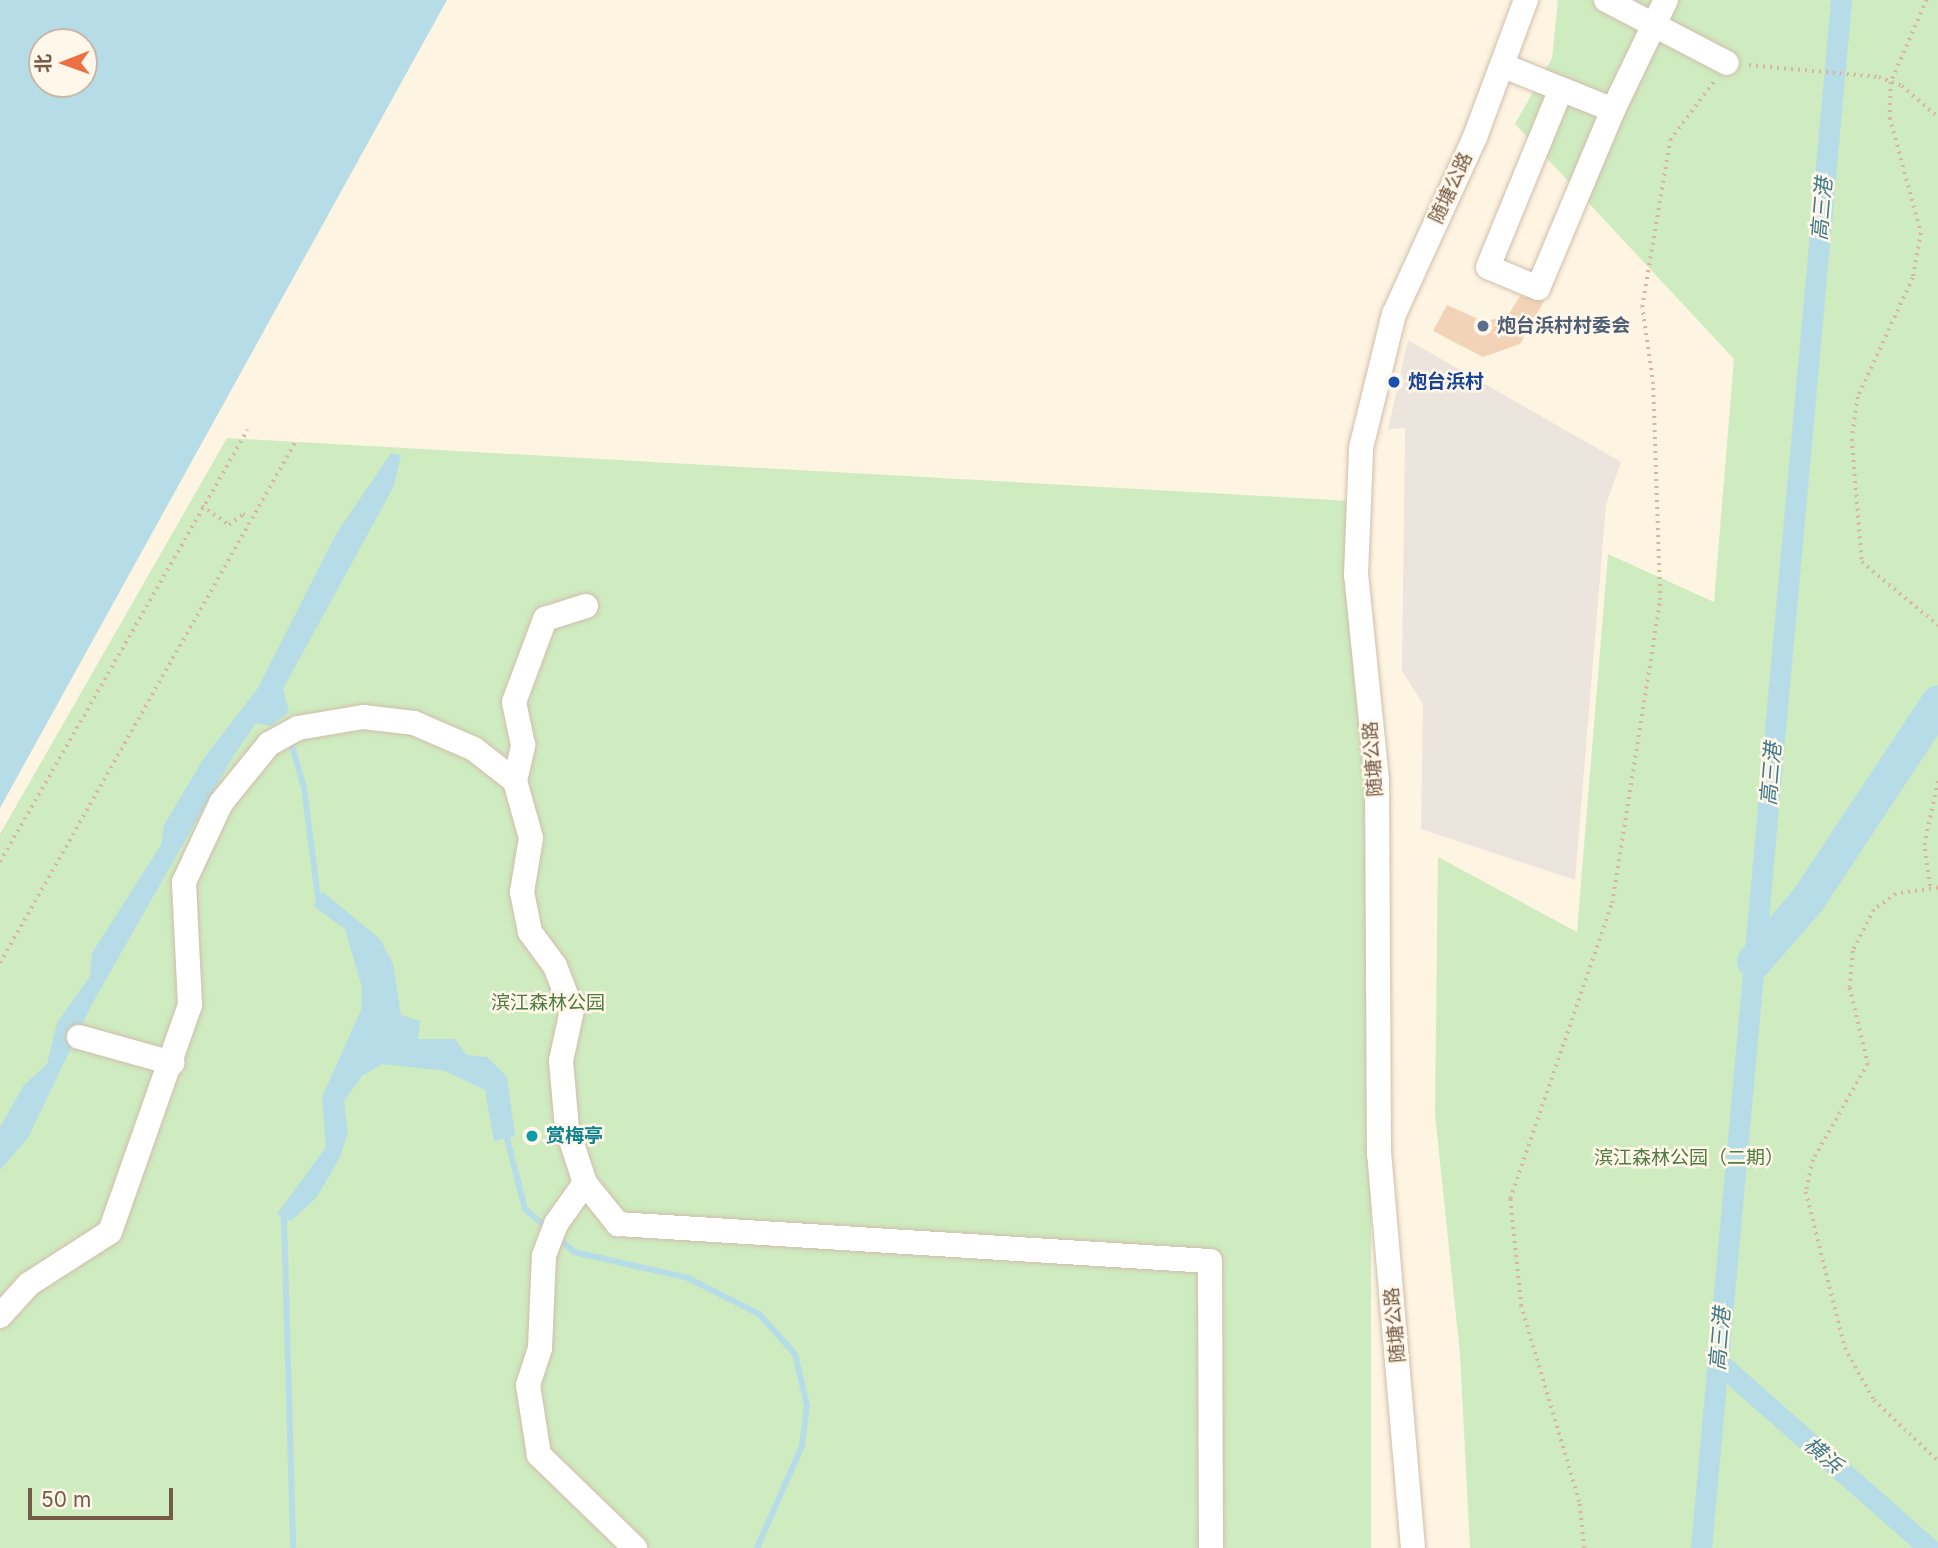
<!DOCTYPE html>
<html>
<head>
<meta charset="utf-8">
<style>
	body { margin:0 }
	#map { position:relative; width:1938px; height:1548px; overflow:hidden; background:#fdf4e2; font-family:Inter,"Noto Sans SC",sans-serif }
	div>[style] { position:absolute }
	.industrial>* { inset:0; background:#ece5dd }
	.green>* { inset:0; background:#cfebc0 }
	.water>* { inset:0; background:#b6dde7 }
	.stream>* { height:6px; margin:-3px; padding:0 3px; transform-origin:3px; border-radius:3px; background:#b6dde7 }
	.canal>* { height:21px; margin:-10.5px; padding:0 10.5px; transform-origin:10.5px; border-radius:10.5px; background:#b6dde7 }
	.river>* { height:35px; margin:-17.5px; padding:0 17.5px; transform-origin:17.5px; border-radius:17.5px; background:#b6dde7 }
	.building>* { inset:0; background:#f3d3b8 }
	.path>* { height:3.5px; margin-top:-1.75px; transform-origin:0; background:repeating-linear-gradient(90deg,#d8b69c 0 2px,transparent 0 7px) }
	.roads { filter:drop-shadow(0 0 2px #d0beab) drop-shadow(0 0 2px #d0beab) }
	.minor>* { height:24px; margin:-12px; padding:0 12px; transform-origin:12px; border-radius:12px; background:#fff }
	.dots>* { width:19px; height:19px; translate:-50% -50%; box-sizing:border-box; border:4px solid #fff7e9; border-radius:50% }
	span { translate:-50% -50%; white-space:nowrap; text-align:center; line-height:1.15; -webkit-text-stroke:5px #fff7e9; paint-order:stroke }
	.street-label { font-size:19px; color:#755a47 }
	.service-label { font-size:19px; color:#4e5e75; font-weight:700 }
	.left { translate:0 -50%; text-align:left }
	.transit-label { font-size:19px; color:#164399; font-weight:700 }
	.park-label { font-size:19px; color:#4e7b3f }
	.culture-label { font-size:19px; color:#0d838f; font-weight:700 }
	.water-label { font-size:21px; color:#417a8a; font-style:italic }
	.north { position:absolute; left:28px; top:28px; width:70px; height:70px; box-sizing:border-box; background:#fff7e9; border:2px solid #c8b8a8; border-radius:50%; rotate:269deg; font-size:19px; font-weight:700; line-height:28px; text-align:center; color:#755a47 }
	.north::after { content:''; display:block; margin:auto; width:24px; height:32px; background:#eb7042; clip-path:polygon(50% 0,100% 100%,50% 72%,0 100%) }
	.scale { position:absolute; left:28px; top:1488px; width:145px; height:32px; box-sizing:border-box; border:4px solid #755a47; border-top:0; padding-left:9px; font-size:21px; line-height:24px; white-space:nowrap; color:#755a47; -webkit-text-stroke:5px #fff7e9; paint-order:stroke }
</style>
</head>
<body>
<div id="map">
	<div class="industrial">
		<div style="clip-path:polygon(1408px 340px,1621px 462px,1606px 505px,1575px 880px,1421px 829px,1423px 704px,1402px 671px,1405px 428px,1388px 429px)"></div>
	</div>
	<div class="green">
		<div style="clip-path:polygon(1558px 0,1938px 0,1938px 1548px,1470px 1548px,1460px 1354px,1435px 1114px,1438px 857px,1577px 932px,1608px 554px,1714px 602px,1734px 359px,1515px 124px,1552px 58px)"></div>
		<div style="clip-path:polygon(227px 438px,1350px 501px,1371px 697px,1371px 1548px,0 1548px,0 834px)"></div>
	</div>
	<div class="water">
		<div style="clip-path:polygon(evenodd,0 0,447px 0,0 808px,0 0,84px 42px,84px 84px,42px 84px,42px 42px,84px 42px)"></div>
		<div style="clip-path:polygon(391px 453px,401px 455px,394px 486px,283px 689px,289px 712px,271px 726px,256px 723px,231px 760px,92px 1004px,28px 1138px,0 1170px,0 1127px,24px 1085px,47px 1064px,57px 1023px,90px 976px,92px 953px,161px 845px,164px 825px,204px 758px,258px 688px,336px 534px)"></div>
		<div style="clip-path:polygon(323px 892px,380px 939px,393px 964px,401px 1015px,420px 1021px,418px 1039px,455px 1039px,467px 1055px,487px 1057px,507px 1077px,515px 1136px,494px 1141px,485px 1090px,445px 1071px,382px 1064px,362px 1076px,344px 1101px,348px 1132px,340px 1157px,317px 1197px,291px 1221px,277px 1214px,326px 1147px,322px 1097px,361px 1010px,362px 988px,345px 929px,313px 906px)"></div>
	</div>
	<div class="stream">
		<div style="left:290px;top:739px;width:51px;rotate:74.1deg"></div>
		<div style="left:304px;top:788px;width:111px;rotate:82.7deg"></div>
		<div style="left:507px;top:1138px;width:73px;rotate:75.8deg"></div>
		<div style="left:525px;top:1209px;width:29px;rotate:41deg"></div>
		<div style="left:284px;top:1218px;width:330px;rotate:88.4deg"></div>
		<div style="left:558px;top:1238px;width:21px;rotate:41deg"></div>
		<div style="left:574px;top:1252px;width:117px;rotate:12.8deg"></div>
		<div style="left:688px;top:1278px;width:80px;rotate:26.9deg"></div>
		<div style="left:759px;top:1314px;width:54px;rotate:48deg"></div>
		<div style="left:795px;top:1354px;width:52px;rotate:76.8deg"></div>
		<div style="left:807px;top:1405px;width:41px;rotate:97deg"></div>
		<div style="left:802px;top:1446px;width:111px;rotate:113.8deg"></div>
	</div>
	<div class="canal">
		<div style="left:1718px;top:1362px;width:281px;rotate:41.4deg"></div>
		<div style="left:1701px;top:1548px;width:1554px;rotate:-84.83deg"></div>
	</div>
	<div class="river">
		<div style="left:1754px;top:961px;width:81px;rotate:-49deg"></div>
		<div style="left:1807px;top:900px;width:237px;rotate:-56.5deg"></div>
	</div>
	<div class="building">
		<div style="clip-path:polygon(1520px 296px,1544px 301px,1520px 344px,1483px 357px,1433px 331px,1447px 305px,1485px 322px,1509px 314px)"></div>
	</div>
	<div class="path">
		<div style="left:1927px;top:0;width:90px;rotate:113.7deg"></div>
		<div style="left:1891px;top:82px;width:36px;rotate:92deg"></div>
		<div style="left:1890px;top:118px;width:119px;rotate:74.9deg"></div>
		<div style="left:1921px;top:233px;width:46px;rotate:100.1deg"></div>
		<div style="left:1913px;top:278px;width:131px;rotate:114.8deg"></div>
		<div style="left:1858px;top:397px;width:42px;rotate:98.1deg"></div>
		<div style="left:1852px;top:439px;width:123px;rotate:85.4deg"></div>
		<div style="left:1862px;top:562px;width:99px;rotate:39.7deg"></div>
		<div style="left:1749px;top:65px;width:131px;rotate:5.3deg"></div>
		<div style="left:1879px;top:77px;width:25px;rotate:21deg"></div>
		<div style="left:1902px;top:86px;width:48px;rotate:40.7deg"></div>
		<div style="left:202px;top:506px;width:33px;rotate:35deg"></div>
		<div style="left:229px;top:525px;width:18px;rotate:-38deg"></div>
		<div style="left:243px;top:514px;width:7px;rotate:27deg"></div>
		<div style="left:0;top:862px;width:498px;rotate:-60.2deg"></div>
		<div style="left:1930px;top:886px;width:41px;rotate:-98.3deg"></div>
		<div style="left:1924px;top:845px;width:66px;rotate:-77.8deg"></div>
		<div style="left:1938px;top:888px;width:42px;rotate:171.9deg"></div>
		<div style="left:1896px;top:894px;width:27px;rotate:144deg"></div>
		<div style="left:1874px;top:910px;width:46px;rotate:117.1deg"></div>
		<div style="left:1853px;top:951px;width:37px;rotate:95deg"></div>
		<div style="left:1850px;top:988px;width:78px;rotate:76.7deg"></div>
		<div style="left:1868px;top:1064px;width:111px;rotate:119.8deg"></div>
		<div style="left:1813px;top:1160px;width:33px;rotate:102deg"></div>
		<div style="left:1806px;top:1192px;width:161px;rotate:76deg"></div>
		<div style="left:1845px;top:1348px;width:60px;rotate:60.9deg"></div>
		<div style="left:1874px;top:1400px;width:88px;rotate:43.6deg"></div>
		<div style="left:0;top:963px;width:602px;rotate:-60.46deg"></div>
		<div style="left:1584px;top:1548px;width:46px;rotate:-96.2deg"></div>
		<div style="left:1579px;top:1502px;width:204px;rotate:-106.5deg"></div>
		<div style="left:1521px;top:1306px;width:108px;rotate:-95.9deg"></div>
		<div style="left:1510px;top:1199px;width:313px;rotate:-71deg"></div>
		<div style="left:1612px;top:903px;width:307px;rotate:-81deg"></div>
		<div style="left:1660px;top:600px;width:216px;rotate:-91.9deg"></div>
		<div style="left:1653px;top:384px;width:78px;rotate:-98.1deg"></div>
		<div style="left:1642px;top:307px;width:169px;rotate:-80.5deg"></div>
		<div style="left:1670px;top:140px;width:75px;rotate:-53.1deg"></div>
	</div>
	<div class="roads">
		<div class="minor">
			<div style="left:1606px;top:0;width:136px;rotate:27.5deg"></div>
			<div style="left:1504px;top:66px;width:61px;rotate:22deg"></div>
			<div style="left:1561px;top:89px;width:56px;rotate:22deg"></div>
			<div style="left:1613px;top:110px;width:193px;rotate:112.8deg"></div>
			<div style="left:1538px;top:288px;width:54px;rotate:-157.2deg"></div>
			<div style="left:1488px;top:267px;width:192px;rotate:-67.7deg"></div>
			<div style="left:1613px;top:110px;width:122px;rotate:-64.3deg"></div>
			<div style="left:515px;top:781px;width:37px;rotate:-77deg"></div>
			<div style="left:523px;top:745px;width:44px;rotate:-101.8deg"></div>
			<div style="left:514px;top:702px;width:89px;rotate:-69.5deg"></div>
			<div style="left:545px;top:619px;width:43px;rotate:-17.6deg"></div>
			<div style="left:79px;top:1037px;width:97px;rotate:15.6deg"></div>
			<div style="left:585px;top:1183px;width:53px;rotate:51.2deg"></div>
			<div style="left:618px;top:1224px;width:593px;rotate:3.58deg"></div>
			<div style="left:1210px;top:1261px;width:287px;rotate:89.8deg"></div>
			<div style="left:0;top:1316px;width:43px;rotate:-47.8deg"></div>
			<div style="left:29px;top:1284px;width:96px;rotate:-32.7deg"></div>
			<div style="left:110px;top:1232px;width:241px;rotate:-70.6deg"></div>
			<div style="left:190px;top:1005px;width:123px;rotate:-92.8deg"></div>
			<div style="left:184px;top:882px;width:87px;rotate:-64.9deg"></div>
			<div style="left:221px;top:803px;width:76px;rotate:-50.9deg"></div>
			<div style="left:269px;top:744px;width:33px;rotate:-29deg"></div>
			<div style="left:298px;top:728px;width:66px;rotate:-9.6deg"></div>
			<div style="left:363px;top:717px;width:51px;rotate:6.7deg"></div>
			<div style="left:414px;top:723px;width:65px;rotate:23.4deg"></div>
			<div style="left:474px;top:749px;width:52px;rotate:38deg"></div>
			<div style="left:515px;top:781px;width:59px;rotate:74.3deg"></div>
			<div style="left:531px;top:838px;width:55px;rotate:99.5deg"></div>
			<div style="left:522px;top:892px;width:41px;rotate:78.7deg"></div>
			<div style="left:530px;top:932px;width:42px;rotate:53.7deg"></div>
			<div style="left:555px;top:966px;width:47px;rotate:68.9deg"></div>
			<div style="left:572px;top:1010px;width:52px;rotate:102.2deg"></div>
			<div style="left:561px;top:1061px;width:67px;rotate:84.9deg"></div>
			<div style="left:567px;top:1128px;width:58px;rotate:71.9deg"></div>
			<div style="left:585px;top:1183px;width:50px;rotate:125.3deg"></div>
			<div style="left:556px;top:1224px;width:34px;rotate:111deg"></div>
			<div style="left:544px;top:1256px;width:92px;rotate:92.5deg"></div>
			<div style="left:540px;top:1348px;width:39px;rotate:108deg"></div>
			<div style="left:528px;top:1385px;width:71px;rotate:81.1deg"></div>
			<div style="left:539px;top:1455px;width:134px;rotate:44.1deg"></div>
			<div style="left:1413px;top:1548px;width:394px;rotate:-94.9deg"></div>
			<div style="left:1379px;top:1155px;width:375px;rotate:-90.3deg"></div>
			<div style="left:1377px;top:780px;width:206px;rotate:-95.8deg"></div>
			<div style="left:1356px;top:575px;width:127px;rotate:-87.7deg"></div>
			<div style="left:1361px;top:448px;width:138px;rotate:-76.2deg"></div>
			<div style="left:1394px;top:314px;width:195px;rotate:-65.4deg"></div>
			<div style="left:1475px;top:137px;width:146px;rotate:-69.6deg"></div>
		</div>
	</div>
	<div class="dots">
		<div style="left:1483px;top:326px;background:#5c6f8a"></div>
		<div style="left:1394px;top:382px;background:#1a4fb4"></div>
		<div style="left:532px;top:1136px;background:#0f9aa8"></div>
	</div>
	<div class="street-label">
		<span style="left:1451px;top:188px;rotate:-65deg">随塘公路</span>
		<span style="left:1373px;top:759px;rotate:-94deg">随塘公路</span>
		<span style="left:1395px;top:1325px;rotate:-95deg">随塘公路</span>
	</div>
	<div class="service-label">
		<span class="left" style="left:1497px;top:326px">炮台浜村村委会</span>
	</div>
	<div class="transit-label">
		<span class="left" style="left:1408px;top:382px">炮台浜村</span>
	</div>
	<div class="park-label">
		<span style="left:548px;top:1003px">滨江森林公园</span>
		<span style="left:1689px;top:1158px">滨江森林公园（二期）</span>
	</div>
	<div class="culture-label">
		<span class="left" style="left:546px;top:1136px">赏梅亭</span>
	</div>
	<div class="water-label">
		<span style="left:1822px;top:209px;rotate:-85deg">高三港</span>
		<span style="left:1771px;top:774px;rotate:-85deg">高三港</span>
		<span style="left:1720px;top:1339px;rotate:-85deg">高三港</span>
		<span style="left:1823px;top:1455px;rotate:41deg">横浜</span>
	</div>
	<div class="north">北</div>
	<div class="scale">50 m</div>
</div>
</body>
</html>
